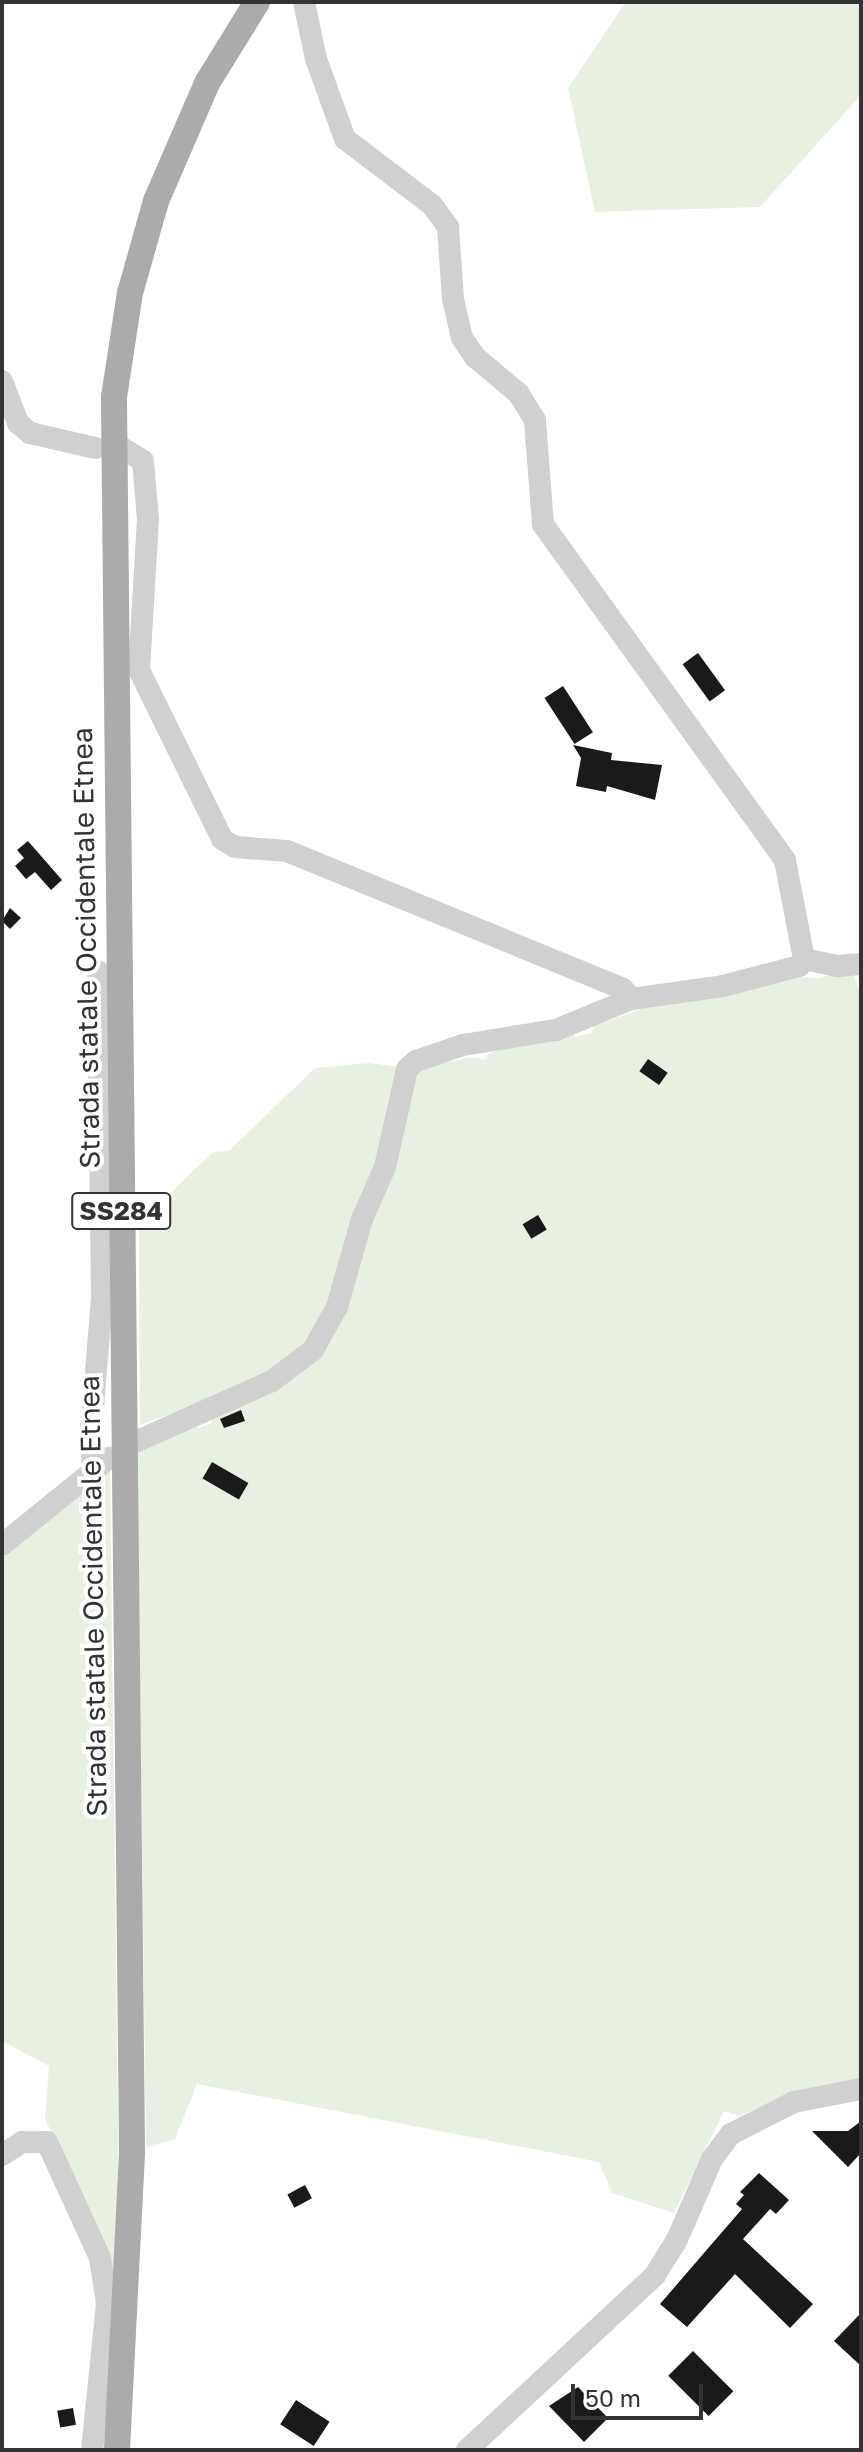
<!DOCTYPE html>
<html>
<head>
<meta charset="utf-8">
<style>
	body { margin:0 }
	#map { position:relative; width:863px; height:2452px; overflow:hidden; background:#fff; font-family:"Golos Text",sans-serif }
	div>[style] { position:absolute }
	.green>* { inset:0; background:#e8f0e1 }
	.building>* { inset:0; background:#1a1a1a; transform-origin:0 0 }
	.minor>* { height:22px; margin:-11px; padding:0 11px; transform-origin:11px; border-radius:11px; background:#d0d0d0 }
	.major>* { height:26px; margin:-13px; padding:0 13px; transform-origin:13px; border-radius:13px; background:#ababab }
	span { translate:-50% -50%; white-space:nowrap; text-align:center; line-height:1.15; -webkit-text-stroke:8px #fff; paint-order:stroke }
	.shield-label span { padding:2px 6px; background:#fff; border:2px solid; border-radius:6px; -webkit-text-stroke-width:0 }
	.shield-label { font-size:26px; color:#333; font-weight:700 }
	.street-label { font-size:28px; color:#333 }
	.frame { position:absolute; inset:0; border:4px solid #333; pointer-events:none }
	.scale { position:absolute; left:571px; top:2384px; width:132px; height:36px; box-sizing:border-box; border:4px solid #333; border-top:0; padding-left:10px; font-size:24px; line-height:28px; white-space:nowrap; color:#333; -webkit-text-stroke:6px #fff; paint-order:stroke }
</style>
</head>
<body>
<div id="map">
	<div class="green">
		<div style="clip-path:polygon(626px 2px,861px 2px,861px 95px,760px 207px,595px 212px,568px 88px)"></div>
		<div style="clip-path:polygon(839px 972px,854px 976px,861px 993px,861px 2078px,790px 2095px,739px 2116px,724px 2111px,674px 2213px,612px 2193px,599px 2162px,197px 2084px,175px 2139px,146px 2148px,137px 1448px,189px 1422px,198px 1428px,211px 1424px,212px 1414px,293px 1379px,325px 1350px,416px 1069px,472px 1057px,485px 1060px,489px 1053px,571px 1032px,576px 1037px,591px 1033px,594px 1026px,655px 1004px,776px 976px,820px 978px)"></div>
		<div style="clip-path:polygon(369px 1063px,401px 1067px,381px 1165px,311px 1341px,244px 1387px,140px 1425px,139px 1224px,213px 1152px,229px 1151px,315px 1068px)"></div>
		<div style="clip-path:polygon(110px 1470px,119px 2199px,108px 2450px,98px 2450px,112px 2303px,94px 2222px,45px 2119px,49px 2066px,2px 2041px,2px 1558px)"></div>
	</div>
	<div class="building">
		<div style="left:698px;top:653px;width:46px;height:19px;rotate:54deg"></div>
		<div style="left:563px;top:686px;width:55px;height:22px;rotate:57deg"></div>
		<div style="clip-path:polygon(573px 745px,612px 753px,611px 760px,662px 765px,655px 800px,607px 786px,606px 792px,576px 786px,581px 758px)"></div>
		<div style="clip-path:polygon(28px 841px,62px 880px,51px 890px,35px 872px,26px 879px,15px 866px,24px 858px,17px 850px)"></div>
		<div style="clip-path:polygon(10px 908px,21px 918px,10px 929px,2px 921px)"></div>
		<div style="left:648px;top:1059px;width:24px;height:15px;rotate:35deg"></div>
		<div style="left:538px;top:1215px;width:17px;height:18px;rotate:59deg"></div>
		<div style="clip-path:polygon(241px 1410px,245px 1421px,224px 1428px,220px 1419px)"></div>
		<div style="left:212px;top:1462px;width:42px;height:19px;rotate:30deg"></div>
		<div style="clip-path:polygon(861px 2121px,861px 2153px,848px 2167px,812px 2131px,848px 2131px)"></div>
		<div style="clip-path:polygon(759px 2173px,789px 2200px,776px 2214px,770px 2209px,743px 2239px,813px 2304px,790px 2328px,735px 2274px,687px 2327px,660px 2304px,742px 2209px,736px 2204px,744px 2195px,740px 2192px)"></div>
		<div style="left:305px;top:2185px;width:15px;height:20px;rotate:62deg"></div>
		<div style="clip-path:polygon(861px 2313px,861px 2366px,834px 2341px)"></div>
		<div style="left:693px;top:2351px;width:57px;height:35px;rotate:45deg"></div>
		<div style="clip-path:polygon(578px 2387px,608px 2418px,584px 2442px,549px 2406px)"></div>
		<div style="left:296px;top:2400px;width:40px;height:29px;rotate:33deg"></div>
		<div style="left:73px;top:2408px;width:17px;height:16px;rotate:80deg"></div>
	</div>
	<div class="minor">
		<div style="left:2px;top:381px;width:45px;rotate:69.1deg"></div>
		<div style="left:18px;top:423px;width:16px;rotate:40deg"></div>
		<div style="left:30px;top:433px;width:67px;rotate:13deg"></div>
		<div style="left:124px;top:449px;width:22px;rotate:32deg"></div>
		<div style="left:143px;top:461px;width:58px;rotate:85.1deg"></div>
		<div style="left:148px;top:519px;width:151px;rotate:93.4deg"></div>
		<div style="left:139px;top:670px;width:188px;rotate:63.8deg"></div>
		<div style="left:222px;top:839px;width:15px;rotate:32deg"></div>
		<div style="left:235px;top:847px;width:52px;rotate:4.4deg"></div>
		<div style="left:287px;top:851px;width:363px;rotate:22.3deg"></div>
		<div style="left:623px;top:989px;width:13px;rotate:51deg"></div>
		<div style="left:804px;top:959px;width:35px;rotate:12deg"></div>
		<div style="left:838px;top:966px;width:23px;rotate:-5deg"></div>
		<div style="left:135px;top:1442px;width:150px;rotate:-24deg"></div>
		<div style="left:272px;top:1381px;width:51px;rotate:-37.1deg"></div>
		<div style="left:313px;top:1350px;width:49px;rotate:-60.8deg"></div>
		<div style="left:337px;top:1307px;width:91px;rotate:-74.1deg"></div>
		<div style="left:362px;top:1219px;width:57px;rotate:-66.1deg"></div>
		<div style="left:385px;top:1167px;width:100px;rotate:-77.3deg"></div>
		<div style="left:407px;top:1069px;width:12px;rotate:-42deg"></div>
		<div style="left:416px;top:1061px;width:50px;rotate:-18.8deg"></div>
		<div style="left:463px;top:1045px;width:94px;rotate:-9.2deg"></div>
		<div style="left:556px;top:1030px;width:81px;rotate:-22.5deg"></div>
		<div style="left:631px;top:999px;width:93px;rotate:-8deg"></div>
		<div style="left:723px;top:986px;width:79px;rotate:-14.7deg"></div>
		<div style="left:799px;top:966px;width:9px;rotate:-54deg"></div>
		<div style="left:804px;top:959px;width:101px;rotate:-100.9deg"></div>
		<div style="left:785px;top:860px;width:413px;rotate:-125.8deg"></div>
		<div style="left:543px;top:525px;width:105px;rotate:-94.4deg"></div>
		<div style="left:535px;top:420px;width:31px;rotate:-122deg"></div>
		<div style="left:519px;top:394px;width:57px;rotate:-139.9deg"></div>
		<div style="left:475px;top:357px;width:23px;rotate:-124deg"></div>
		<div style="left:462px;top:338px;width:40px;rotate:-103deg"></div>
		<div style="left:453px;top:299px;width:72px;rotate:-94deg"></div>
		<div style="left:448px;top:227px;width:27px;rotate:-126deg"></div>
		<div style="left:432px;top:205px;width:109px;rotate:-142.8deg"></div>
		<div style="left:345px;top:139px;width:85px;rotate:-109.9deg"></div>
		<div style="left:316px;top:59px;width:58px;rotate:-101.9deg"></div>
		<div style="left:93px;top:1469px;width:37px;rotate:-93deg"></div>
		<div style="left:91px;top:1432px;width:135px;rotate:-85.3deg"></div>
		<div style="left:102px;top:1297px;width:326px;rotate:-90.7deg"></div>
		<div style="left:2px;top:1545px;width:138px;rotate:-39.1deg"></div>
		<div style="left:2px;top:2155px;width:24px;rotate:-33deg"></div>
		<div style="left:22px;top:2142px;width:25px"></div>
		<div style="left:47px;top:2142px;width:128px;rotate:65.4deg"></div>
		<div style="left:100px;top:2258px;width:46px;rotate:81.2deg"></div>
		<div style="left:107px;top:2303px;width:148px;rotate:95.8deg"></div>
		<div style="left:467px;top:2450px;width:257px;rotate:-42.9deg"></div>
		<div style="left:655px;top:2275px;width:39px;rotate:-58deg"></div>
		<div style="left:676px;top:2242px;width:90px;rotate:-66.6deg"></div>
		<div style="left:712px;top:2159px;width:31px;rotate:-53deg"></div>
		<div style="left:731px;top:2134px;width:71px;rotate:-26.9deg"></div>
		<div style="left:794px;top:2102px;width:68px;rotate:-11deg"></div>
	</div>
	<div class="major">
		<div style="left:117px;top:2450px;width:301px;rotate:-87.1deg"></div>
		<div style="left:132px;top:2149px;width:1752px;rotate:-90.59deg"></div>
		<div style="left:114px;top:397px;width:105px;rotate:-81.3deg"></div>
		<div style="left:130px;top:293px;width:96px;rotate:-74.2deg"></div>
		<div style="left:156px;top:201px;width:129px;rotate:-66.6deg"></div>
		<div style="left:207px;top:83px;width:95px;rotate:-58.3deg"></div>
	</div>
	<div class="shield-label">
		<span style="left:121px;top:1211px">SS284</span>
	</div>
	<div class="street-label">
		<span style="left:86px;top:948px;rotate:-91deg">Strada statale Occidentale Etnea</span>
		<span style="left:93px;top:1596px;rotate:-91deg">Strada statale Occidentale Etnea</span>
	</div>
	<div class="frame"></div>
	<div class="scale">50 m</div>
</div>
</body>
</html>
